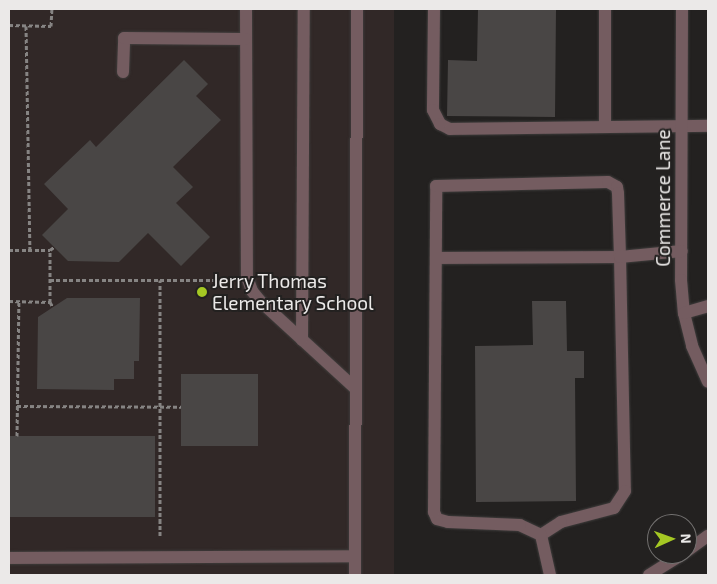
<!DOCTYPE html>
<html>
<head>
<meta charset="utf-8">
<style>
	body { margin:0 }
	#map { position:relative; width:717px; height:584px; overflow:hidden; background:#232120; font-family:"Exo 2",sans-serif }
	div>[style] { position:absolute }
	.built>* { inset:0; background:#312827; transform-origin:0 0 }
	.building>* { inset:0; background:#494645; transform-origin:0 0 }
	.path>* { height:3px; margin-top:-1.5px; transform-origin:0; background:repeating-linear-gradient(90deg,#868483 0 4px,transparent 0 6.5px) }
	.roads { filter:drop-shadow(0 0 1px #3f3d3c) drop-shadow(0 0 1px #3f3d3c) }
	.minor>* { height:12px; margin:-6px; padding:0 6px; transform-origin:6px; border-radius:6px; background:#745c60 }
	.dots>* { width:14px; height:14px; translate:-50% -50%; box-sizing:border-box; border:2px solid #232120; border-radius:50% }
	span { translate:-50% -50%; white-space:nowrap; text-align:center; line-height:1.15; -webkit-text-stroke:4px #232120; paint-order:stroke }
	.street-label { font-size:19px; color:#ebe9e8 }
	.poi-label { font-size:19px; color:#ebe9e8 }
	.left { translate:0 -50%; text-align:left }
	.frame { position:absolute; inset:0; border:10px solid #ebe9e8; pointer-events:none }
	.north { position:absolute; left:647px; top:514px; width:50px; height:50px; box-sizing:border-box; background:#232120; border:1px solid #737170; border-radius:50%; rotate:88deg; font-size:14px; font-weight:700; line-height:20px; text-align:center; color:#ebe9e8 }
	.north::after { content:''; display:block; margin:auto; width:18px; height:22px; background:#a5c823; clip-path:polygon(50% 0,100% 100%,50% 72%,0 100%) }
</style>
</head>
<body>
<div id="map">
	<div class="built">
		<div style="left:9px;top:9px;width:385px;height:566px"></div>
	</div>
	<div class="building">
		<div style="clip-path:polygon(478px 9px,556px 9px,555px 117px,447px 116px,448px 60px,477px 61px)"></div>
		<div style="clip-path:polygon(184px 60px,208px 84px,196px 96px,221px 120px,173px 167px,193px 187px,176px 203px,210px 237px,181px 266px,148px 233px,119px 262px,68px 261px,42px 235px,68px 209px,44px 184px,90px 140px,96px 147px)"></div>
		<div style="clip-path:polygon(67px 298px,140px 298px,139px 361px,134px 361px,134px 379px,114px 379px,114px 390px,37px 389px,38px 317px)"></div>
		<div style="clip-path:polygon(532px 301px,566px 301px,567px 351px,584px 351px,584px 378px,575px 378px,576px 501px,476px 502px,475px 346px,533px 345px)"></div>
		<div style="left:181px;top:374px;width:77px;height:72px"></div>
		<div style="left:9px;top:436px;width:146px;height:81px"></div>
	</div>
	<div class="path">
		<div style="left:9px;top:25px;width:42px;rotate:1.4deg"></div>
		<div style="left:51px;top:26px;width:17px;rotate:-87deg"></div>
		<div style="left:26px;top:26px;width:224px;rotate:89deg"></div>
		<div style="left:9px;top:250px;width:41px"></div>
		<div style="left:50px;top:250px;width:5px;rotate:-37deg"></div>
		<div style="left:50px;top:280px;width:179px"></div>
		<div style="left:9px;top:301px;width:41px;rotate:1.4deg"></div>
		<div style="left:50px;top:302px;width:52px;rotate:-90deg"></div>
		<div style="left:50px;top:302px;width:6px;rotate:59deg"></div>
		<div style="left:17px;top:406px;width:164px;rotate:0.3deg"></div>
		<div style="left:17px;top:436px;width:135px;rotate:-89.2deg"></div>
		<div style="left:160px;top:536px;width:256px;rotate:-90deg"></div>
	</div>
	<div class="roads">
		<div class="minor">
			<div style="left:246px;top:9px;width:268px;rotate:89.8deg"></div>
			<div style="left:247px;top:277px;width:15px;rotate:70deg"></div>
			<div style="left:252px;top:291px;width:14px;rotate:51deg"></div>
			<div style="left:261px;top:302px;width:127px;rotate:42.5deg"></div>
			<div style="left:434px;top:9px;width:101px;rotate:90.6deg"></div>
			<div style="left:433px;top:110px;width:16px;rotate:63deg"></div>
			<div style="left:440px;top:124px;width:11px;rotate:27deg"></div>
			<div style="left:450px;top:129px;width:258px;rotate:-0.7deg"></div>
			<div style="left:605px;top:9px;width:118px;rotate:90deg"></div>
			<div style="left:682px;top:9px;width:271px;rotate:90.2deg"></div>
			<div style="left:681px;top:280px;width:33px;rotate:85deg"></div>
			<div style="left:684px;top:313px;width:34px;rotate:76deg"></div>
			<div style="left:692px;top:346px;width:39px;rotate:66deg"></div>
			<div style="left:123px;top:72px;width:34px;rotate:-88deg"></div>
			<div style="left:124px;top:38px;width:121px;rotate:0.5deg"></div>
			<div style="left:436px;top:258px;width:184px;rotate:-0.3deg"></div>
			<div style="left:620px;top:257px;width:234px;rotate:88.8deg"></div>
			<div style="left:625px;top:491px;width:20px;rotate:123deg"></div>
			<div style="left:614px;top:508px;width:55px;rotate:165.2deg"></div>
			<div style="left:561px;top:522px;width:24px;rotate:147deg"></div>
			<div style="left:684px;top:313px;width:25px;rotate:-16deg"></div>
			<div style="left:302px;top:340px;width:331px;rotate:-89.7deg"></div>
			<div style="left:687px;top:551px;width:26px;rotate:-36deg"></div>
			<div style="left:9px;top:558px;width:345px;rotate:-0.3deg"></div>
			<div style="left:355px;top:575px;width:566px;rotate:-89.8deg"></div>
			<div style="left:550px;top:575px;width:41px;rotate:-102.7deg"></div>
			<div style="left:541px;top:535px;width:23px;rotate:-155deg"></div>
			<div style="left:520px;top:525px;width:72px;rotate:-177.6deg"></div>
			<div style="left:448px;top:522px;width:11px;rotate:-165deg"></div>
			<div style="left:437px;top:519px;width:8px;rotate:-113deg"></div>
			<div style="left:434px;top:512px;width:326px;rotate:-89.6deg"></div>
			<div style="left:436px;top:186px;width:172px;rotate:-1.3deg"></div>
			<div style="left:608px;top:182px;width:10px;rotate:29deg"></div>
			<div style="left:617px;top:187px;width:6px;rotate:81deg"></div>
			<div style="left:618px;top:193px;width:64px;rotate:88.2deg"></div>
			<div style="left:620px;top:257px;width:62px;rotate:-5.5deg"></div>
			<div style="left:649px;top:575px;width:40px;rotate:-32deg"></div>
		</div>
	</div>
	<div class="dots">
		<div style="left:202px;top:292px;background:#a5c823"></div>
	</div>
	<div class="street-label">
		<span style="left:663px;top:198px;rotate:-90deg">Commerce Lane</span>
	</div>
	<div class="poi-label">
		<span class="left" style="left:212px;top:292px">Jerry Thomas<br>Elementary School</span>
	</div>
	<div class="frame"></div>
	<div class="north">N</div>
</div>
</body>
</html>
